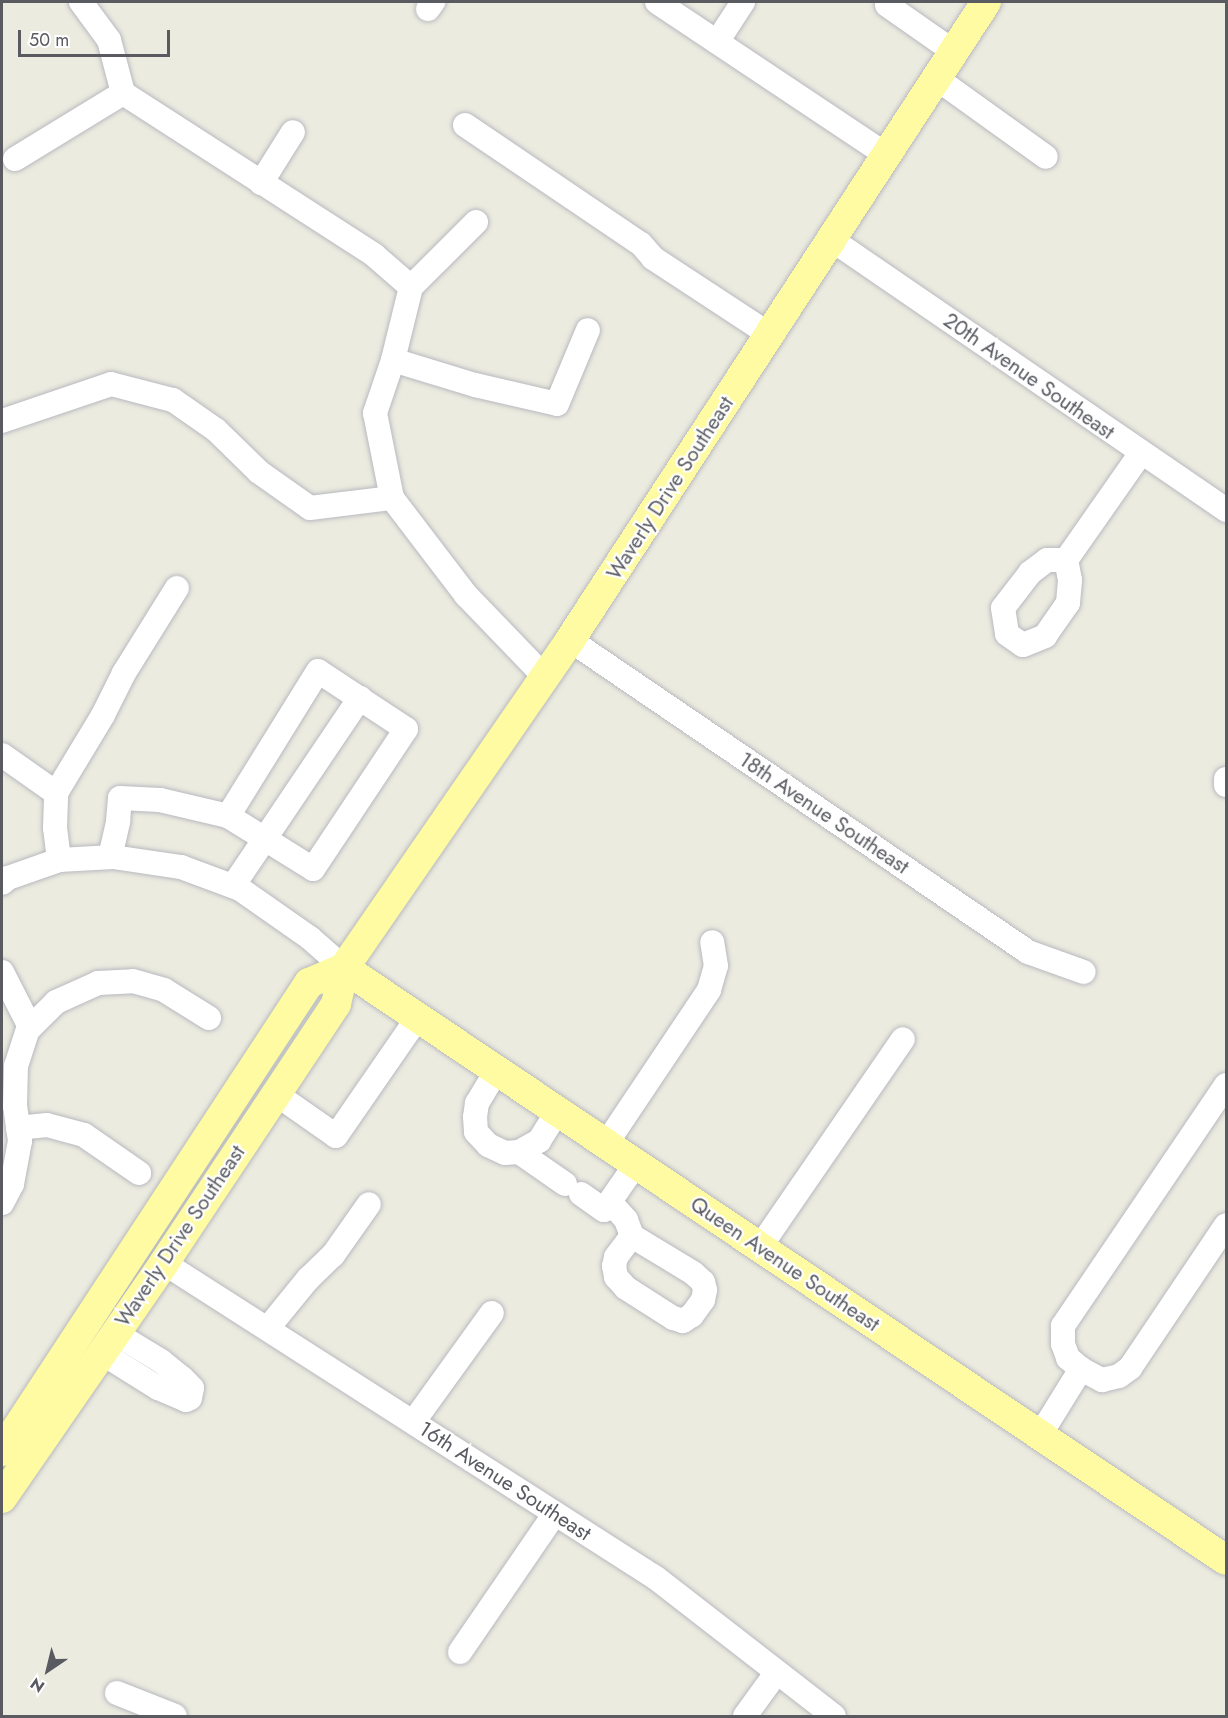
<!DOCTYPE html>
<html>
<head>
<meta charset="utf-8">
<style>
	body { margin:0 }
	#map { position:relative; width:1228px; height:1718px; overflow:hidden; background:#ecebe0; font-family:Jost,sans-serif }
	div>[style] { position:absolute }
	.roads { filter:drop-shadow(0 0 2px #b8b9bf) drop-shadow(0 0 2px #b8b9bf) }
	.minor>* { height:24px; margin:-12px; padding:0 12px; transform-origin:12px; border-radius:12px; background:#fff }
	.major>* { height:30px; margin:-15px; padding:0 15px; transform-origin:15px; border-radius:15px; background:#fefba2 }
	span { translate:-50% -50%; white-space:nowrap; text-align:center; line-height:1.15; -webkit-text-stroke:4.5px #fff; paint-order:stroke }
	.street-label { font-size:21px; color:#595b61 }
	.frame { position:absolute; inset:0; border:3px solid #595b61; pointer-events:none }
	.north { position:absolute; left:18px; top:1640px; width:60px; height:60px; -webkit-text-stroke:4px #fff; paint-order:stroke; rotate:215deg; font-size:16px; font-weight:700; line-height:24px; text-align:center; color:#595b61 }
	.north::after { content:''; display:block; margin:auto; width:21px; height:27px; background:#595b61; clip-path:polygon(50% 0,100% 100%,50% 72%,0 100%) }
	.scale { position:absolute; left:18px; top:30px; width:152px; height:27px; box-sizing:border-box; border:3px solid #595b61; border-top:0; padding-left:8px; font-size:18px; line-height:21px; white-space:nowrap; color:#595b61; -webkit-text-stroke:4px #fff; paint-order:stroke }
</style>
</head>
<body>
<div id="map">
	<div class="roads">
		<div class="minor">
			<div style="left:81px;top:2px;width:47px;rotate:53.6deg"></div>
			<div style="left:109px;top:40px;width:55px;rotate:75.2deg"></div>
			<div style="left:123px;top:93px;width:299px;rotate:32.8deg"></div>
			<div style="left:374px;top:255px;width:49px;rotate:40.9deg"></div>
			<div style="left:411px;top:287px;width:75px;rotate:103.9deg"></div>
			<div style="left:393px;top:360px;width:56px;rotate:108.8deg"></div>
			<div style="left:375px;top:413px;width:87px;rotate:78.7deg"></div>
			<div style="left:392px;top:498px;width:122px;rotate:52.7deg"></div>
			<div style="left:466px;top:595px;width:111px;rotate:46.1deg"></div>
			<div style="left:657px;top:2px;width:278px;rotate:33.7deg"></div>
			<div style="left:887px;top:5px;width:82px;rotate:35deg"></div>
			<div style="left:428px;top:9px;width:9px;rotate:-54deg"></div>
			<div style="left:717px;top:42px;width:48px;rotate:-57deg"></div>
			<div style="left:936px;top:78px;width:135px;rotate:35.7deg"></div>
			<div style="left:465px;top:125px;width:212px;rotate:34.1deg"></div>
			<div style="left:641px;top:244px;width:18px;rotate:49deg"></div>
			<div style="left:653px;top:258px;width:140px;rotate:33.3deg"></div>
			<div style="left:15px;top:159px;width:127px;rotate:-31.4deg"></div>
			<div style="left:261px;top:183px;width:60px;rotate:-57.9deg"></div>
			<div style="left:832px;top:240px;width:478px;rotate:34.4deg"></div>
			<div style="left:411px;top:287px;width:92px;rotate:-45deg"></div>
			<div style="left:393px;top:360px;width:86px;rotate:17deg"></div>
			<div style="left:475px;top:385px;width:84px;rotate:13deg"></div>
			<div style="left:557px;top:404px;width:80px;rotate:-67.3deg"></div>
			<div style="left:2px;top:421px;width:115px;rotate:-18.7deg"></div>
			<div style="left:111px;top:384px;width:64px;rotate:14.5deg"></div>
			<div style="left:173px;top:400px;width:52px;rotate:34.9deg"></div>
			<div style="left:216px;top:430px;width:60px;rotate:44.3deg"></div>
			<div style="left:259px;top:472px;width:62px;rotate:35.2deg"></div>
			<div style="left:310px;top:508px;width:83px;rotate:-7deg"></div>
			<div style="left:1066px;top:560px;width:19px;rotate:180deg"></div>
			<div style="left:1047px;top:560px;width:21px;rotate:143deg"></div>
			<div style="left:1030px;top:573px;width:44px;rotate:127.6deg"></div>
			<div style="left:1003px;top:608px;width:26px;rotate:81deg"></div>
			<div style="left:1007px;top:634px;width:19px;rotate:35deg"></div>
			<div style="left:1023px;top:645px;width:24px;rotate:-22deg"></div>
			<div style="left:1045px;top:636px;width:40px;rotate:-55.1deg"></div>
			<div style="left:1068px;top:603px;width:23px;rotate:-85deg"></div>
			<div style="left:1070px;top:580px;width:20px;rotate:-101deg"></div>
			<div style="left:1066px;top:560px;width:131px;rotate:-55deg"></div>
			<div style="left:570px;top:640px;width:554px;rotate:34.26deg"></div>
			<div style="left:1028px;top:952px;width:59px;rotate:19.7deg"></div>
			<div style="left:2px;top:755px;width:66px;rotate:35.1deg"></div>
			<div style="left:1226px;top:779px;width:6px;rotate:90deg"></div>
			<div style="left:110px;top:857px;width:37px;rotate:-77deg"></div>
			<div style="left:118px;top:821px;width:23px;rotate:-85deg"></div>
			<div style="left:120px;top:798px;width:40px;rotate:2.9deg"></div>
			<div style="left:160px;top:800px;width:70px;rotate:13.2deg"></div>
			<div style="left:228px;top:816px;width:100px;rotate:31.9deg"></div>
			<div style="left:313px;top:869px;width:168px;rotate:-56.4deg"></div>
			<div style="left:406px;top:729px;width:105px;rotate:-146.6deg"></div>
			<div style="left:318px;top:671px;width:171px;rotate:121.8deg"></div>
			<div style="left:59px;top:860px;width:32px;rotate:-97deg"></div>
			<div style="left:55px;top:828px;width:35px;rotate:-88deg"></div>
			<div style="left:56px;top:793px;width:91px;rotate:-58.9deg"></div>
			<div style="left:103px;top:715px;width:47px;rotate:-63.4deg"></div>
			<div style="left:124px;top:673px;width:100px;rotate:-58.1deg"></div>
			<div style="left:2px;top:883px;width:8px;rotate:-40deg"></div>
			<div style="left:8px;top:878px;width:54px;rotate:-19.4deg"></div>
			<div style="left:59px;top:860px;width:54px;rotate:-3.2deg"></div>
			<div style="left:113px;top:857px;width:69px;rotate:8.4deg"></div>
			<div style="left:181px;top:867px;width:63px;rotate:20.4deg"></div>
			<div style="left:240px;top:889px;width:85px;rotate:35deg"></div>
			<div style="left:310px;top:938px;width:45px;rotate:41.4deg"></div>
			<div style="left:233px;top:886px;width:227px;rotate:-56deg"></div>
			<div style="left:2px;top:972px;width:62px;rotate:63deg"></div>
			<div style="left:497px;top:1070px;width:39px;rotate:121deg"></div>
			<div style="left:477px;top:1103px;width:14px;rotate:98deg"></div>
			<div style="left:475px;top:1117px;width:15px;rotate:86deg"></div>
			<div style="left:476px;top:1132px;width:18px;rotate:47deg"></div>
			<div style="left:488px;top:1145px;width:19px;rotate:25deg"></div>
			<div style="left:505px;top:1153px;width:14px;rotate:-4deg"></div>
			<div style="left:519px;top:1152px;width:23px;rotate:-29deg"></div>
			<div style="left:539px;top:1141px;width:36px;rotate:-58deg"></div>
			<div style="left:1226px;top:1085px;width:291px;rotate:124.1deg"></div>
			<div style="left:1063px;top:1326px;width:18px;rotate:90deg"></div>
			<div style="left:1063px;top:1344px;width:15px;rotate:70deg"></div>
			<div style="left:1068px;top:1358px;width:17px;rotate:40deg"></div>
			<div style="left:1081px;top:1369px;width:24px;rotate:28deg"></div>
			<div style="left:1102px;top:1380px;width:17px;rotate:-13deg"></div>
			<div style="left:1119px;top:1376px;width:14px;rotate:-36deg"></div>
			<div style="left:1130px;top:1368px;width:172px;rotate:-56.1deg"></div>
			<div style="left:276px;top:1094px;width:73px;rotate:35deg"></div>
			<div style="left:336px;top:1136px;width:145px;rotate:-55.4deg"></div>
			<div style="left:18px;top:1128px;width:29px;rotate:-6deg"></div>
			<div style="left:47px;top:1125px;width:38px;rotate:15deg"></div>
			<div style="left:84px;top:1135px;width:67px;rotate:34.6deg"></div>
			<div style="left:606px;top:1144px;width:185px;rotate:-56.2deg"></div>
			<div style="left:709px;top:990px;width:25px;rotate:-74deg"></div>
			<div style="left:716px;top:966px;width:24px;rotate:-99deg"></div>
			<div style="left:519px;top:1152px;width:56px;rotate:34.8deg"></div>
			<div style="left:581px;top:1194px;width:28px;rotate:35deg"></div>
			<div style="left:604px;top:1210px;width:56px;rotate:-55.2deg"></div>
			<div style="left:610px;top:1202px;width:24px;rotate:48deg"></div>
			<div style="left:626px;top:1220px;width:17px;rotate:69deg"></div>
			<div style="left:632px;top:1236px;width:71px;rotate:31.2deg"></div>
			<div style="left:693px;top:1273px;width:13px;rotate:42deg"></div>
			<div style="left:703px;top:1282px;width:8px;rotate:76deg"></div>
			<div style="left:705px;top:1290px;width:10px;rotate:101deg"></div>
			<div style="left:703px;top:1300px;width:19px;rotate:126deg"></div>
			<div style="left:692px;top:1315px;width:11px;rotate:146deg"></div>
			<div style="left:683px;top:1321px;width:10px;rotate:-163deg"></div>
			<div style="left:673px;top:1318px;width:56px;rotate:-147.4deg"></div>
			<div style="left:626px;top:1288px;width:15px;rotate:-132deg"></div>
			<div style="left:616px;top:1277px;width:11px;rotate:-100deg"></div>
			<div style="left:614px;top:1266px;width:9px;rotate:-77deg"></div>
			<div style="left:616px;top:1257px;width:26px;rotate:-53deg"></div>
			<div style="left:2px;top:1203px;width:21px;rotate:-62deg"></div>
			<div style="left:12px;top:1184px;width:44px;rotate:-79.5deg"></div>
			<div style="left:20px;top:1141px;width:35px;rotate:-98deg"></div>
			<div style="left:15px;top:1106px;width:40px;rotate:-88.6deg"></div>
			<div style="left:16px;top:1066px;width:38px;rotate:-72deg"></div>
			<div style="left:28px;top:1030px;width:40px;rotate:-45deg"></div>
			<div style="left:56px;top:1002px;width:46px;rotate:-24.3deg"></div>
			<div style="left:98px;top:983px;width:35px;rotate:-3deg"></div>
			<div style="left:133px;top:981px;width:32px;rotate:16deg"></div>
			<div style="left:164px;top:990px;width:53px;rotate:31.9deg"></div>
			<div style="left:760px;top:1247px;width:252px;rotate:-55.5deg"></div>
			<div style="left:164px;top:1263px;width:584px;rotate:32.63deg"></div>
			<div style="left:656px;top:1578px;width:225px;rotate:37.8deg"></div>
			<div style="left:268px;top:1328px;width:63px;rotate:-50.8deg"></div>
			<div style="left:308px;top:1279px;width:35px;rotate:-44deg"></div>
			<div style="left:333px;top:1255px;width:62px;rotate:-54.8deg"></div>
			<div style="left:102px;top:1353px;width:66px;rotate:32deg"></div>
			<div style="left:158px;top:1388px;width:30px;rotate:23deg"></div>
			<div style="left:186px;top:1400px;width:4px;rotate:-27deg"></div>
			<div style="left:190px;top:1398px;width:10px;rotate:-79deg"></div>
			<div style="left:192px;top:1388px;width:14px;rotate:-135deg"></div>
			<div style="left:182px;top:1378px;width:27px;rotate:-141deg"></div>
			<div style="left:161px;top:1361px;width:54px;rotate:-148.7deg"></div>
			<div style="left:414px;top:1421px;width:133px;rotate:-54.2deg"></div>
			<div style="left:1040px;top:1435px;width:78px;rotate:-58.2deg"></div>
			<div style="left:460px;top:1652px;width:168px;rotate:-55.6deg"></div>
			<div style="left:117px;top:1693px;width:62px;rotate:21.6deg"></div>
			<div style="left:745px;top:1716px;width:54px;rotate:-54deg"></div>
		</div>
		<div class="major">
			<div style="left:344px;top:968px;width:1062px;rotate:33.87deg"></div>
			<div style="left:2px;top:1451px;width:560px;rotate:-56.74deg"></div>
			<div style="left:309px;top:983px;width:38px;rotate:-23deg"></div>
			<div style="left:2px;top:1498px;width:285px;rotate:-55.4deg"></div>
			<div style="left:164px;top:1263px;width:311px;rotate:-56.4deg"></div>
			<div style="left:336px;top:1004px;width:37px;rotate:-77deg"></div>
			<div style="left:344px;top:968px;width:398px;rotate:-55.4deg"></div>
			<div style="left:570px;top:640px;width:762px;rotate:-56.89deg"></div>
		</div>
	</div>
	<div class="street-label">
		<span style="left:1029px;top:376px;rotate:35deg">20th Avenue Southeast</span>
		<span style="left:670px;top:488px;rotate:-57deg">Waverly Drive Southeast</span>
		<span style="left:824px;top:813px;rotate:34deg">18th Avenue Southeast</span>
		<span style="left:180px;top:1236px;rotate:-56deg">Waverly Drive Southeast</span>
		<span style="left:785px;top:1264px;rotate:34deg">Queen Avenue Southeast</span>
		<span style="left:505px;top:1481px;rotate:33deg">16th Avenue Southeast</span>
	</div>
	<div class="frame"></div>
	<div class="north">N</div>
	<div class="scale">50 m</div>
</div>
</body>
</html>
